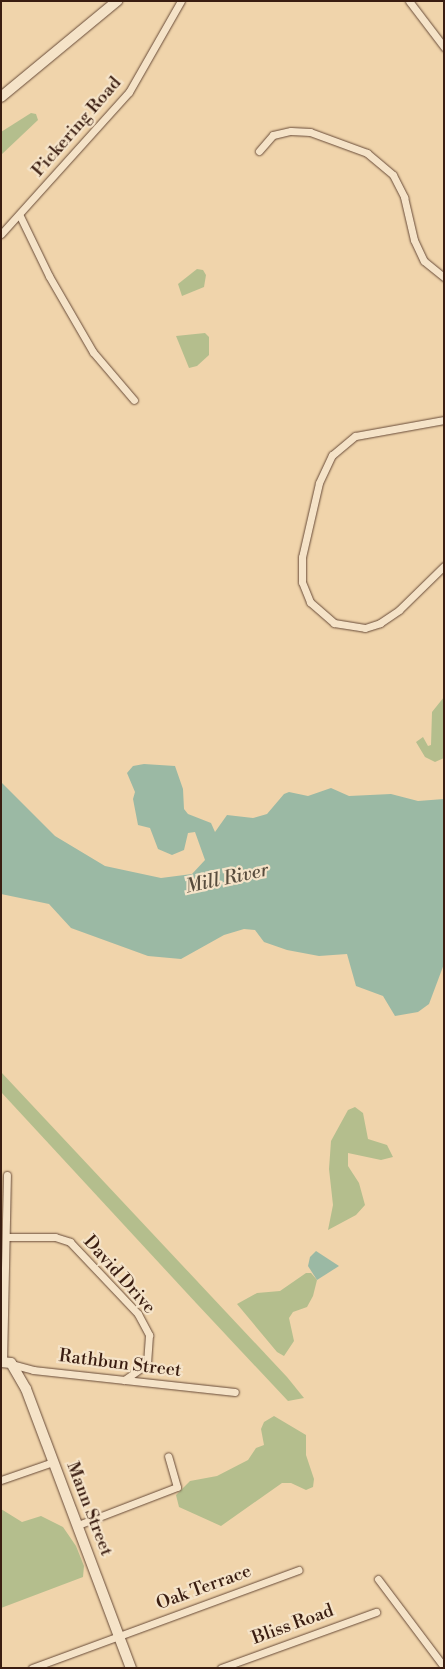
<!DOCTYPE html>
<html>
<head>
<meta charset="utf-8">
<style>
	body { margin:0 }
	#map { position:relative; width:445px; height:1669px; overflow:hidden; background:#f0d4ab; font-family:"Libre Bodoni",serif }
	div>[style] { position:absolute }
	.green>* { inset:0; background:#b4be8d }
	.water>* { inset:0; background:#9bb9a4 }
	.roads { filter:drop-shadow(0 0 1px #684b38) drop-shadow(0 0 1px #684b38) }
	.street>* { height:7px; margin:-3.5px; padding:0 3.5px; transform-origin:3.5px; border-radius:3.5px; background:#f5e3c8 }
	.secondary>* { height:10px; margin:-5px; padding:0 5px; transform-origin:5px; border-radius:5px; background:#f5e3c8 }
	span { translate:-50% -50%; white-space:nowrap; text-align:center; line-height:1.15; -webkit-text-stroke:4.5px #f5e3c8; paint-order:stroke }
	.street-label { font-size:18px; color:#3a1d11 }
	.water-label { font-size:19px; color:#574c3d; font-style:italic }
	.frame { position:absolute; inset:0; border:2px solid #3a1d11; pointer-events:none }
</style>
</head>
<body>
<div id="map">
	<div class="green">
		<div style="clip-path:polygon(31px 113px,36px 114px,38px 120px,1px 155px,1px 132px)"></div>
		<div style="clip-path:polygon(197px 269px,203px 270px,206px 275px,204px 287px,182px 296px,178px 284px)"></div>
		<div style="clip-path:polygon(205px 333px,209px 337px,209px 355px,197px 366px,189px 368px,176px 336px)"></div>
		<div style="clip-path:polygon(444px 697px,444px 758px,435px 762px,425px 757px,416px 742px,423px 737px,428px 746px,431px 745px,432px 712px)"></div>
		<div style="clip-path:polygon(1px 1072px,287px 1377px,304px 1398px,288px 1401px,197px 1304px,1px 1092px)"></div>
		<div style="clip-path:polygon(355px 1107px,363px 1113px,368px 1139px,387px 1145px,393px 1157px,381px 1160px,348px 1153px,348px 1166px,359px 1183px,365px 1205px,356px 1215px,328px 1230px,333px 1205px,329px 1169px,331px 1141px,348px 1110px)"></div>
		<div style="clip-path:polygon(306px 1273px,311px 1273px,317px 1280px,313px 1296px,307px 1307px,293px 1312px,289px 1318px,294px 1341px,284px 1356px,277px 1352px,237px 1304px,257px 1293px,280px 1291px)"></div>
		<div style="clip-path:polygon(274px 1416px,306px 1435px,306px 1455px,314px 1479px,313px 1487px,306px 1490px,291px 1483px,282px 1483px,221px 1526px,179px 1507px,176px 1495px,190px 1481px,217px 1476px,248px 1460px,256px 1448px,264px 1445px,261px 1429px,264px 1422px)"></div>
		<div style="clip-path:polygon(1px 1509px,22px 1522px,41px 1516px,63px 1527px,76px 1546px,84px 1566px,83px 1577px,1px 1608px)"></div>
	</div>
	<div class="water">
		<div style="clip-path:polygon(144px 764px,175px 766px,183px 789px,184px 809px,188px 814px,211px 823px,215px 832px,227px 815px,253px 818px,267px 814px,284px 794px,289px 792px,308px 796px,331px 788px,349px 796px,391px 794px,418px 801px,444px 799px,444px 964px,429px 1004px,418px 1012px,395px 1016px,383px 996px,356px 986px,347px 954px,319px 956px,287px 950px,264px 942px,255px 930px,244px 929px,224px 935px,181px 959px,148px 956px,71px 928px,49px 904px,1px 894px,1px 782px,55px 836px,105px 866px,161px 878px,192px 874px,205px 860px,195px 832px,188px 833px,184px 850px,172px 855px,158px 849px,150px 828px,138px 825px,133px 799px,135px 792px,127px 773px,133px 766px)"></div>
		<div style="clip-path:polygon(316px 1251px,339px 1266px,317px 1280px,308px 1266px,310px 1257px)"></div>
	</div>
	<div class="roads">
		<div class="street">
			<div style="left:409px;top:1px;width:58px;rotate:52.7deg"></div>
			<div style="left:259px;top:151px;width:21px;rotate:-49deg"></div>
			<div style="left:273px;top:135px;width:18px;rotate:-13deg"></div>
			<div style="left:291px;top:131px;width:19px;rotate:3deg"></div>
			<div style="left:310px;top:132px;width:61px;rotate:20.2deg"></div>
			<div style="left:367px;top:153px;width:34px;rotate:40deg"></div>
			<div style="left:393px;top:175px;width:25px;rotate:63deg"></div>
			<div style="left:404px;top:197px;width:44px;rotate:76.9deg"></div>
			<div style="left:414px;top:240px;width:23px;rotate:65deg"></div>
			<div style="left:424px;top:261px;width:26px;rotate:39deg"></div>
			<div style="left:20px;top:216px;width:67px;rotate:64.2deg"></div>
			<div style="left:49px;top:276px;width:88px;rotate:59.9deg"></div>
			<div style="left:93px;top:352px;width:63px;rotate:49.5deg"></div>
			<div style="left:1px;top:234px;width:191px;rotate:-48deg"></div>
			<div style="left:129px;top:92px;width:105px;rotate:-60.3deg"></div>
			<div style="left:444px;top:420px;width:90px;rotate:169.8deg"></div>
			<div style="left:355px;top:436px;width:30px;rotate:140deg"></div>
			<div style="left:332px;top:455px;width:31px;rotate:115deg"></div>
			<div style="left:319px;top:483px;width:76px;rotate:102.9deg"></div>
			<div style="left:302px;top:557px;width:25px;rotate:90deg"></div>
			<div style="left:302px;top:582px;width:22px;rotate:68deg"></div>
			<div style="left:310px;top:602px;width:32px;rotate:41deg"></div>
			<div style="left:334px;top:623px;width:31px;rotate:9deg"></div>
			<div style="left:365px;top:628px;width:16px;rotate:-18deg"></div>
			<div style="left:380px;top:623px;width:23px;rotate:-34deg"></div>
			<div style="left:399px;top:610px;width:63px;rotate:-44.4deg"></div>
			<div style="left:6px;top:1237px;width:49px"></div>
			<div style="left:55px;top:1237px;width:16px;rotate:18deg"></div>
			<div style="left:70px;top:1242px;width:99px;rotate:46.6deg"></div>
			<div style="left:138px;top:1314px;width:24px;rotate:62deg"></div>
			<div style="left:149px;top:1335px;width:29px;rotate:94deg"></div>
			<div style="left:147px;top:1364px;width:28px;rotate:145deg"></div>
			<div style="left:3px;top:1363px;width:188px;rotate:-88.8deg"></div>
			<div style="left:11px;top:1364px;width:23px;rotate:15deg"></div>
			<div style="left:33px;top:1370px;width:203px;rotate:6.2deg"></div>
			<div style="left:1px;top:1480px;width:55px;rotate:-19.1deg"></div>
			<div style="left:78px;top:1525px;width:106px;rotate:-21deg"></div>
			<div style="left:177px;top:1487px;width:32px;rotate:-106deg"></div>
			<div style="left:378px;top:1579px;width:110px;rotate:53.1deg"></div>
			<div style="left:32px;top:1668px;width:284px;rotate:-20.2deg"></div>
			<div style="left:221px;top:1668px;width:165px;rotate:-19.9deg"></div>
		</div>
		<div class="secondary">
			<div style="left:1px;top:97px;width:151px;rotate:-39.6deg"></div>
			<div style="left:1px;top:1362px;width:10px;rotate:6deg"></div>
			<div style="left:11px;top:1363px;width:30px;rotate:60deg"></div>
			<div style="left:26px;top:1389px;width:298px;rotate:69.4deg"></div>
		</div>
	</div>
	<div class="street-label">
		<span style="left:77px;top:127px;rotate:-49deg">Pickering Road</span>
		<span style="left:119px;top:1275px;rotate:48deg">David Drive</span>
		<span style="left:120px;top:1364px;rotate:7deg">Rathbun Street</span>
		<span style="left:89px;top:1509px;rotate:69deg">Mann Street</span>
		<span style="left:204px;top:1588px;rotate:-20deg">Oak Terrace</span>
		<span style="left:293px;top:1625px;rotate:-20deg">Bliss Road</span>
	</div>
	<div class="water-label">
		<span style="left:227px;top:879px;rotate:-12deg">Mill River</span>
	</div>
	<div class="frame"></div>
</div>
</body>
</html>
